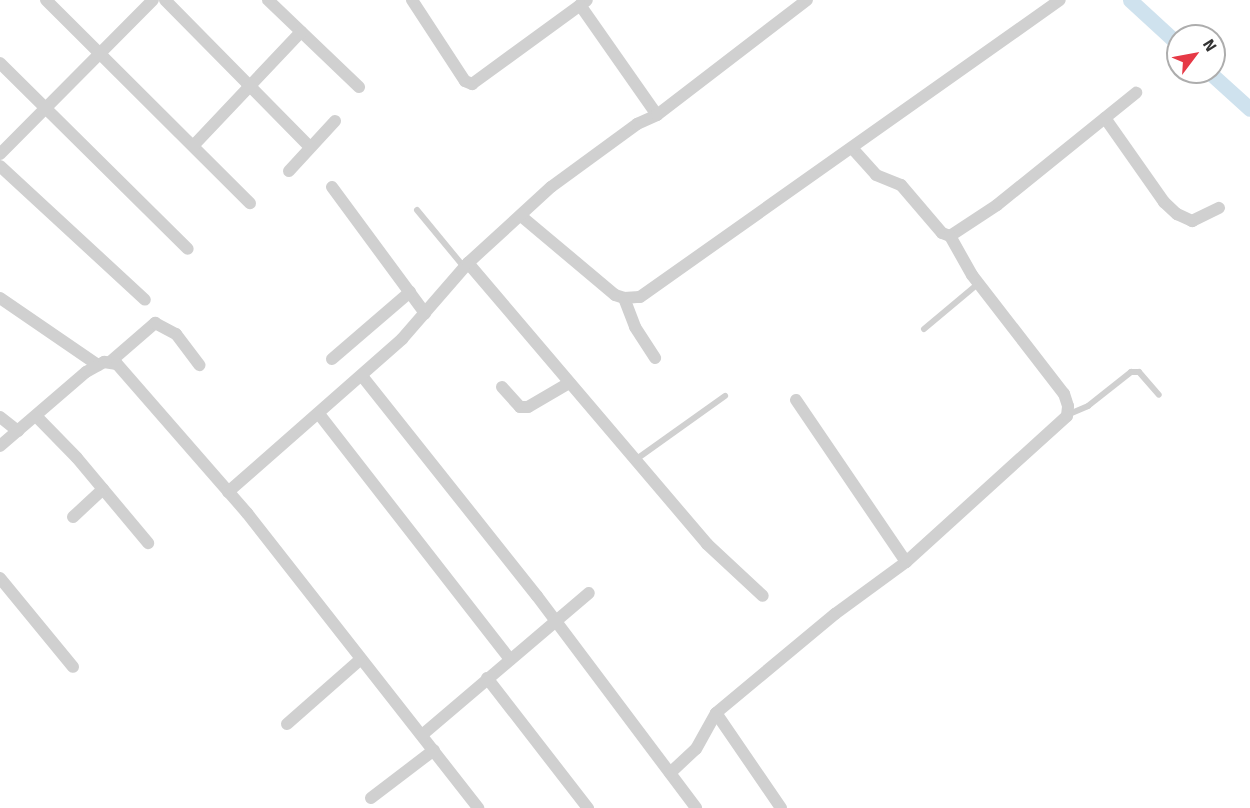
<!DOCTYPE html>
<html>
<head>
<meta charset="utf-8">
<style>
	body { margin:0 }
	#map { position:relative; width:1250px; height:808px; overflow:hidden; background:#fff; font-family:Signika,sans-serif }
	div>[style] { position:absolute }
	.canal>* { height:15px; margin:-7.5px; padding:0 7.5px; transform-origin:7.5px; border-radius:7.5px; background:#cfe2ee }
	.lane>* { height:6px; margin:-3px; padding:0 3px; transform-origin:3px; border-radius:3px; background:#d0d0d0 }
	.street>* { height:12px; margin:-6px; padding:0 6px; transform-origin:6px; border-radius:6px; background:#d0d0d0 }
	span { translate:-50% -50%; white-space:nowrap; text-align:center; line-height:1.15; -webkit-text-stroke:6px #fff; paint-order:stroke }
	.north { position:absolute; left:1166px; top:24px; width:60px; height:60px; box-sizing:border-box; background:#fff; border:2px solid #adadad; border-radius:50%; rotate:58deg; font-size:16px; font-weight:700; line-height:24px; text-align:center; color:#333 }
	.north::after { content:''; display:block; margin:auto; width:21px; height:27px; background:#e63946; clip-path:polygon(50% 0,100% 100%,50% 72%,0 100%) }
</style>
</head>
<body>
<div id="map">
	<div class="canal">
		<div style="left:1130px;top:0;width:65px;rotate:42.5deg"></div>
		<div style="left:1209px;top:72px;width:55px;rotate:42.1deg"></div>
	</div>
	<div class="lane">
		<div style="left:417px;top:210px;width:74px;rotate:50.5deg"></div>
		<div style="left:924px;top:329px;width:72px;rotate:-39.9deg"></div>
		<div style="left:1067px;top:415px;width:23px;rotate:-23deg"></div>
		<div style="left:1088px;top:406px;width:55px;rotate:-38.3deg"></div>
		<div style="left:1131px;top:372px;width:8px"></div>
		<div style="left:1139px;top:372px;width:30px;rotate:49deg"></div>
		<div style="left:638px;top:458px;width:107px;rotate:-35.5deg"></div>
	</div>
	<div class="street">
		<div style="left:46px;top:0;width:288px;rotate:44.9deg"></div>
		<div style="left:165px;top:0;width:206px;rotate:45.4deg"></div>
		<div style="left:268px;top:0;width:126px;rotate:43.7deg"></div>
		<div style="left:412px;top:0;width:97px;rotate:56.8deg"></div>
		<div style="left:465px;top:81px;width:8px;rotate:23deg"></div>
		<div style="left:472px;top:84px;width:142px;rotate:-36.1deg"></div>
		<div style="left:580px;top:5px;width:134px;rotate:55deg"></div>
		<div style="left:0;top:63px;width:264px;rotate:44.7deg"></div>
		<div style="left:1105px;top:118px;width:103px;rotate:54.9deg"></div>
		<div style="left:1164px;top:202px;width:18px;rotate:43deg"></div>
		<div style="left:1177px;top:214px;width:17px;rotate:25deg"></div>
		<div style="left:1192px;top:221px;width:30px;rotate:-26deg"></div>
		<div style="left:194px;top:145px;width:156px;rotate:-46.6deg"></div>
		<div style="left:852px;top:148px;width:36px;rotate:48deg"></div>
		<div style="left:876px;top:175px;width:27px;rotate:22deg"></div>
		<div style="left:901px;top:185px;width:63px;rotate:49.5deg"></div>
		<div style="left:942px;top:233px;width:9px;rotate:21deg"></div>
		<div style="left:950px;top:236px;width:56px;rotate:-33.4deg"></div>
		<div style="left:997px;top:205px;width:179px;rotate:-38.9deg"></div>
		<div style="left:0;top:154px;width:217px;rotate:-45.2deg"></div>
		<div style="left:0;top:166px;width:197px;rotate:42.7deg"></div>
		<div style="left:289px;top:171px;width:68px;rotate:-47.4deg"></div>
		<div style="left:332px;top:187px;width:157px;rotate:53.6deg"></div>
		<div style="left:521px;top:216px;width:123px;rotate:40deg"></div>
		<div style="left:615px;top:295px;width:9px;rotate:18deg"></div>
		<div style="left:624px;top:298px;width:16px;rotate:-4deg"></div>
		<div style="left:640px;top:297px;width:514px;rotate:-35.27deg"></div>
		<div style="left:468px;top:263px;width:369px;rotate:49.6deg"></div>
		<div style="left:707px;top:544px;width:76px;rotate:42.9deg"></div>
		<div style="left:0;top:298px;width:119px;rotate:34.4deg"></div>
		<div style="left:624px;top:298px;width:31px;rotate:69deg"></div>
		<div style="left:635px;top:327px;width:37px;rotate:57deg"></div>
		<div style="left:332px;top:359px;width:103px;rotate:-40.7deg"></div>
		<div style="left:110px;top:362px;width:60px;rotate:-40.9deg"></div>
		<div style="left:155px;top:323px;width:24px;rotate:28deg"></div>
		<div style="left:176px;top:334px;width:39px;rotate:53deg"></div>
		<div style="left:362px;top:376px;width:281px;rotate:51.5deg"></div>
		<div style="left:537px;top:596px;width:265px;rotate:53.1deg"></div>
		<div style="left:502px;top:387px;width:27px;rotate:48deg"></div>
		<div style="left:520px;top:407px;width:8px"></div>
		<div style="left:528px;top:407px;width:48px;rotate:-30.3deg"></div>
		<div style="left:796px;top:400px;width:196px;rotate:55.8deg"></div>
		<div style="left:319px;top:414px;width:311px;rotate:52.1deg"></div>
		<div style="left:0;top:417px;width:23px;rotate:38deg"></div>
		<div style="left:37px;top:417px;width:57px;rotate:45.7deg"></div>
		<div style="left:77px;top:458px;width:111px;rotate:50.1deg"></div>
		<div style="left:0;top:446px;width:113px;rotate:-40.7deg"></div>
		<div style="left:86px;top:372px;width:21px;rotate:-29deg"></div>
		<div style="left:104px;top:362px;width:13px;rotate:9deg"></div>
		<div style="left:117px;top:364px;width:198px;rotate:48.9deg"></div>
		<div style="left:247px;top:513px;width:375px;rotate:51.9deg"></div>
		<div style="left:228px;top:492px;width:232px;rotate:-41.3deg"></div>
		<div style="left:402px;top:339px;width:101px;rotate:-49deg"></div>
		<div style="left:468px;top:263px;width:113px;rotate:-42.5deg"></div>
		<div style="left:551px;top:187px;width:107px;rotate:-36.2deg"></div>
		<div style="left:637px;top:124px;width:22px;rotate:-24deg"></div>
		<div style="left:657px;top:115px;width:189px;rotate:-37.5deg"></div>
		<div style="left:73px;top:517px;width:41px;rotate:-43deg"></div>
		<div style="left:0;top:578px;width:115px;rotate:50.6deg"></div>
		<div style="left:487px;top:678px;width:165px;rotate:52.2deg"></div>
		<div style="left:716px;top:713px;width:115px;rotate:55.6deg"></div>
		<div style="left:287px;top:724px;width:98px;rotate:-41.3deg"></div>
		<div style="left:422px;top:735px;width:219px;rotate:-40.4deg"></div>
		<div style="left:670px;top:773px;width:35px;rotate:-43deg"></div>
		<div style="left:696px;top:749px;width:41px;rotate:-60.9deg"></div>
		<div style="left:716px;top:713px;width:155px;rotate:-39.8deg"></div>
		<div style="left:835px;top:614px;width:88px;rotate:-36.2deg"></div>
		<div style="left:906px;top:562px;width:217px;rotate:-42.2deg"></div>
		<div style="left:1067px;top:416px;width:10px;rotate:-84deg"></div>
		<div style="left:1068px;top:406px;width:13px;rotate:-108deg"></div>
		<div style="left:1064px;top:394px;width:150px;rotate:-127.7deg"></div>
		<div style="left:972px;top:275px;width:45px;rotate:-119.4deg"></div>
		<div style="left:371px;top:798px;width:79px;rotate:-37.3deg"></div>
	</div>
	<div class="north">N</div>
</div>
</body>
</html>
